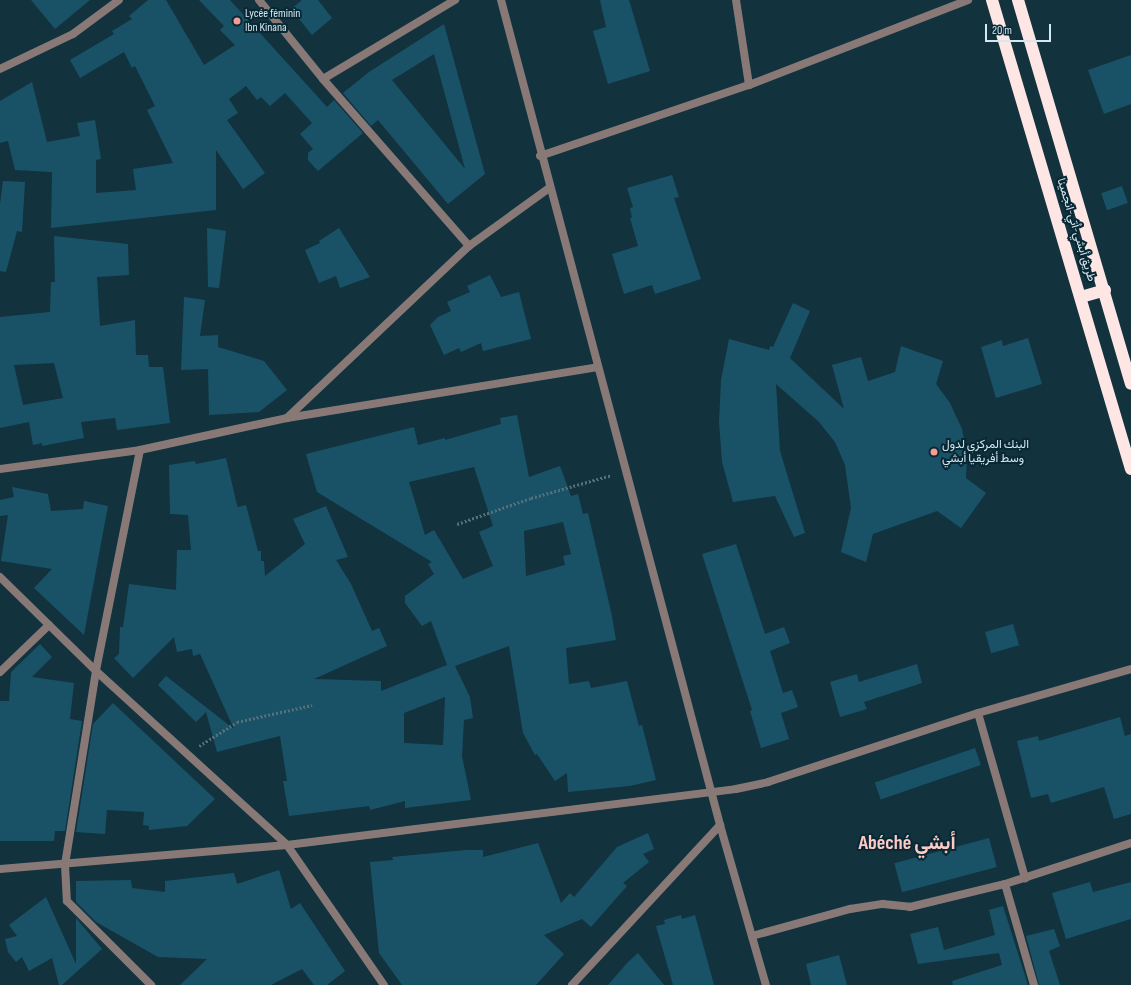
<!DOCTYPE html>
<html>
<head>
<meta charset="utf-8">
<style>
	body { margin:0 }
	#map { position:relative; width:1131px; height:985px; overflow:hidden; background:#12323e; font-family:"Sofia Sans Condensed",Vazirmatn,sans-serif }
	div>[style] { position:absolute }
	.building>* { inset:0; background:#195267; transform-origin:0 0 }
	.path>* { height:2.5px; margin-top:-1.25px; transform-origin:0; background:repeating-linear-gradient(90deg,#55707b 0 2px,transparent 0 4px) }
	.street>* { height:8px; margin:-4px; padding:0 4px; transform-origin:4px; border-radius:4px; background:#887977 }
	.highway>* { height:12px; margin:-6px; padding:0 6px; transform-origin:6px; border-radius:6px; background:#fee6e4 }
	.dots>* { width:11px; height:11px; translate:-50% -50%; box-sizing:border-box; border:2px solid #072834; border-radius:50% }
	span { translate:-50% -50%; white-space:nowrap; text-align:center; line-height:1.15; -webkit-text-stroke:4px #072834; paint-order:stroke }
	.poi-label { font-size:12px; color:#d6e7ef }
	.left { translate:0 -50%; text-align:left }
	.street-label { font-size:12px; color:#d6e7ef }
	.town-label { font-size:20px; color:#fecac5; font-weight:700 }
	.scale { position:absolute; left:985px; top:24px; width:66px; height:18px; box-sizing:border-box; border:2px solid #d6e7ef; border-top:0; padding-left:5px; font-size:12px; line-height:14px; white-space:nowrap; color:#d6e7ef; -webkit-text-stroke:3px #072834; paint-order:stroke }
</style>
</head>
<body>
<div id="map">
	<div class="building">
		<div style="clip-path:polygon(31px 0,90px 0,55px 29px)"></div>
		<div style="clip-path:polygon(148px 0,166px 0,204px 65px,235px 45px,220px 30px,224px 26px,199px 0,230px 0,327px 107px,334px 100px,363px 133px,318px 171px,308px 160px,308px 153px,313px 149px,300px 134px,312px 123px,285px 93px,270px 106px,261px 97px,257px 100px,246px 86px,229px 99px,238px 113px,227px 120px,265px 173px,243px 189px,216px 150px,216px 210px,51px 228px,52px 172px,15px 170px,8px 141px,0 143px,0 101px,32px 82px,47px 142px,80px 136px,77px 123px,95px 120px,101px 159px,96px 160px,96px 193px,136px 190px,133px 169px,173px 163px,147px 110px,155px 106px,135px 66px,132px 68px,124px 52px,80px 78px,70px 60px,114px 34px,112px 31px,132px 19px,129px 16px)"></div>
		<div style="clip-path:polygon(302px 0,318px 0,332px 18px,312px 35px,291px 9px)"></div>
		<div style="clip-path:polygon(600px 0,629px 0,650px 71px,608px 84px,593px 31px,606px 27px)"></div>
		<div style="clip-path:polygon(evenodd,444px 24px,485px 174px,448px 204px,378px 120px,371px 126px,343px 93px,369px 72px,444px 24px,434px 54px,465px 169px,392px 80px,434px 54px)"></div>
		<div style="clip-path:polygon(1131px 55px,1131px 104px,1104px 114px,1088px 70px)"></div>
		<div style="clip-path:polygon(672px 175px,679px 197px,674px 198px,701px 279px,655px 294px,652px 285px,624px 294px,612px 254px,638px 246px,630px 218px,632px 218px,630px 208px,633px 207px,627px 188px)"></div>
		<div style="clip-path:polygon(3px 181px,25px 182px,22px 232px,17px 231px,6px 272px,0 271px,0 204px)"></div>
		<div style="left:1122px;top:186px;width:18px;height:22px;rotate:71deg"></div>
		<div style="clip-path:polygon(207px 228px,226px 231px,219px 288px,208px 287px)"></div>
		<div style="clip-path:polygon(339px 228px,370px 277px,340px 288px,336px 276px,319px 283px,305px 250px,320px 243px,319px 241px)"></div>
		<div style="clip-path:polygon(evenodd,54px 236px,128px 244px,129px 275px,97px 277px,100px 326px,135px 320px,136px 355px,148px 355px,149px 367px,163px 367px,170px 423px,117px 430px,115px 418px,81px 422px,84px 438px,42px 446px,42px 443px,33px 445px,29px 422px,0 428px,0 317px,50px 312px,51px 282px,55px 282px,54px 236px,54px 363px,63px 398px,23px 405px,14px 365px,54px 363px)"></div>
		<div style="clip-path:polygon(490px 275px,501px 297px,519px 292px,531px 339px,483px 351px,481px 343px,461px 352px,459px 348px,444px 355px,430px 325px,438px 317px,451px 311px,447px 302px,470px 292px,467px 286px)"></div>
		<div style="clip-path:polygon(184px 297px,205px 300px,200px 336px,218px 335px,218px 347px,264px 361px,287px 390px,259px 412px,209px 415px,208px 369px,181px 370px)"></div>
		<div style="clip-path:polygon(793px 303px,810px 311px,790px 358px,844px 409px,832px 365px,861px 357px,868px 381px,895px 372px,901px 346px,943px 361px,936px 384px,950px 403px,962px 429px,967px 455px,966px 478px,986px 493px,961px 528px,937px 511px,873px 534px,866px 562px,841px 552px,851px 508px,845px 465px,835px 442px,819px 422px,776px 384px,780px 451px,805px 533px,794px 537px,775px 496px,733px 502px,722px 462px,719px 422px,721px 380px,729px 339px,769px 350px,770px 346px,773px 347px)"></div>
		<div style="clip-path:polygon(1028px 338px,1042px 384px,996px 398px,981px 347px,1002px 340px,1003px 346px)"></div>
		<div style="clip-path:polygon(evenodd,517px 415px,529px 477px,560px 466px,571px 496px,578px 494px,583px 514px,588px 513px,612px 616px,616px 640px,566px 648px,569px 684px,589px 681px,591px 688px,627px 681px,639px 726px,642px 725px,656px 780px,630px 786px,568px 792px,567px 773px,555px 781px,537px 754px,535px 755px,523px 733px,509px 646px,455px 666px,470px 697px,473px 718px,464px 720px,462px 756px,471px 800px,405px 808px,405px 801px,370px 810px,369px 806px,289px 816px,283px 781px,287px 781px,280px 736px,217px 752px,206px 712px,196px 722px,158px 685px,166px 676px,234px 729px,200px 654px,193px 656px,192px 649px,177px 652px,174px 637px,133px 678px,114px 658px,119px 654px,120px 627px,123px 627px,129px 584px,176px 590px,177px 550px,191px 550px,188px 515px,170px 514px,169px 465px,195px 461px,196px 464px,226px 458px,237px 505px,238px 507px,246px 505px,258px 551px,261px 551px,261px 561px,264px 561px,265px 576px,305px 544px,293px 519px,326px 506px,348px 557px,336px 560px,351px 584px,372px 631px,379px 628px,387px 646px,314px 679px,381px 681px,381px 691px,447px 665px,431px 621px,422px 626px,405px 603px,405px 596px,434px 574px,428px 564px,432px 562px,317px 492px,306px 454px,414px 427px,418px 445px,445px 438px,445px 440px,501px 424px,500px 418px,517px 415px,474px 467px,493px 526px,479px 532px,493px 566px,463px 579px,434px 530px,425px 535px,409px 482px,474px 467px,517px 415px,563px 522px,571px 554px,563px 556px,565px 565px,526px 576px,524px 531px,563px 522px,517px 415px,445px 697px,443px 745px,404px 743px,404px 713px,445px 697px)"></div>
		<div style="clip-path:polygon(12px 487px,48px 494px,51px 511px,83px 509px,84px 501px,108px 506px,84px 635px,34px 588px,52px 569px,1px 561px,8px 515px,0 516px,0 500px,14px 497px)"></div>
		<div style="clip-path:polygon(736px 544px,765px 634px,784px 627px,790px 643px,770px 651px,783px 693px,792px 690px,798px 707px,781px 713px,789px 739px,761px 748px,750px 711px,752px 710px,702px 554px)"></div>
		<div style="left:1013px;top:624px;width:22px;height:29px;rotate:74deg"></div>
		<div style="clip-path:polygon(40px 644px,52px 657px,32px 677px,74px 683px,70px 719px,82px 721px,65px 831px,55px 831px,54px 841px,0 841px,0 701px,9px 701px,11px 672px)"></div>
		<div style="clip-path:polygon(917px 664px,922px 683px,864px 702px,867px 709px,840px 717px,830px 682px,857px 674px,859px 682px)"></div>
		<div style="clip-path:polygon(113px 703px,215px 799px,187px 826px,149px 830px,149px 826px,143px 825px,144px 812px,107px 810px,105px 834px,76px 832px,93px 724px)"></div>
		<div style="clip-path:polygon(1120px 717px,1125px 736px,1131px 734px,1131px 814px,1114px 819px,1104px 787px,1051px 803px,1048px 794px,1031px 798px,1017px 741px,1038px 736px,1039px 741px)"></div>
		<div style="left:975px;top:748px;width:18px;height:106px;rotate:71deg"></div>
		<div style="clip-path:polygon(648px 833px,654px 849px,643px 854px,649px 862px,623px 883px,627px 886px,591px 927px,582px 919px,544px 935px,564px 954px,536px 985px,402px 985px,379px 953px,370px 862px,393px 860px,392px 857px,466px 850px,483px 850px,483px 857px,538px 843px,561px 903px,570px 893px,574px 897px,617px 847px)"></div>
		<div style="left:989px;top:838px;width:30px;height:98px;rotate:75deg"></div>
		<div style="clip-path:polygon(279px 870px,291px 909px,300px 903px,345px 971px,327px 985px,314px 985px,302px 969px,271px 985px,180px 985px,207px 959px,158px 957px,96px 922px,76px 902px,76px 881px,131px 880px,132px 888px,165px 892px,165px 881px,234px 873px,237px 884px)"></div>
		<div style="clip-path:polygon(1090px 882px,1093px 892px,1131px 882px,1131px 919px,1066px 939px,1052px 893px)"></div>
		<div style="clip-path:polygon(46px 897px,76px 964px,76px 918px,102px 949px,62px 985px,59px 985px,52px 958px,29px 971px,22px 957px,16px 962px,8px 952px,5px 939px,17px 936px,9px 925px)"></div>
		<div style="clip-path:polygon(1003px 906px,1028px 985px,953px 985px,952px 981px,1002px 965px,999px 953px,918px 964px,910px 934px,938px 927px,944px 950px,995px 935px,989px 910px)"></div>
		<div style="clip-path:polygon(681px 915px,682px 919px,695px 915px,714px 985px,673px 985px,656px 926px,665px 924px,664px 920px)"></div>
		<div style="clip-path:polygon(1054px 929px,1060px 946px,1049px 951px,1060px 985px,1039px 985px,1026px 936px)"></div>
		<div style="clip-path:polygon(638px 953px,664px 985px,608px 985px,628px 962px)"></div>
		<div style="clip-path:polygon(839px 955px,847px 985px,811px 985px,806px 964px)"></div>
	</div>
	<div class="path">
		<div style="left:457px;top:524px;width:78px;rotate:-19.4deg"></div>
		<div style="left:531px;top:498px;width:84px;rotate:-15.9deg"></div>
		<div style="left:199px;top:746px;width:45px;rotate:-32.3deg"></div>
		<div style="left:237px;top:722px;width:77px;rotate:-12.8deg"></div>
	</div>
	<div class="street">
		<div style="left:259px;top:0;width:102px;rotate:51deg"></div>
		<div style="left:323px;top:79px;width:222px;rotate:48.8deg"></div>
		<div style="left:501px;top:0;width:854px;rotate:75.13deg"></div>
		<div style="left:720px;top:825px;width:166px;rotate:74deg"></div>
		<div style="left:736px;top:0;width:86px;rotate:81.3deg"></div>
		<div style="left:0;top:69px;width:81px;rotate:-25.6deg"></div>
		<div style="left:73px;top:34px;width:57px;rotate:-36.5deg"></div>
		<div style="left:323px;top:79px;width:154px;rotate:-30.9deg"></div>
		<div style="left:540px;top:156px;width:221px;rotate:-18.8deg"></div>
		<div style="left:749px;top:85px;width:235px;rotate:-21.2deg"></div>
		<div style="left:287px;top:418px;width:250px;rotate:-43.4deg"></div>
		<div style="left:469px;top:246px;width:99px;rotate:-35.9deg"></div>
		<div style="left:140px;top:450px;width:225px;rotate:101.3deg"></div>
		<div style="left:96px;top:671px;width:196px;rotate:99.1deg"></div>
		<div style="left:65px;top:865px;width:36px;rotate:87deg"></div>
		<div style="left:67px;top:901px;width:119px;rotate:45deg"></div>
		<div style="left:0;top:469px;width:141px;rotate:-7.7deg"></div>
		<div style="left:140px;top:450px;width:150px;rotate:-12.3deg"></div>
		<div style="left:287px;top:418px;width:315px;rotate:-9.3deg"></div>
		<div style="left:0;top:577px;width:134px;rotate:44.4deg"></div>
		<div style="left:96px;top:671px;width:258px;rotate:42.3deg"></div>
		<div style="left:287px;top:845px;width:170px;rotate:55.3deg"></div>
		<div style="left:0;top:672px;width:68px;rotate:-43.8deg"></div>
		<div style="left:978px;top:713px;width:172px;rotate:74.1deg"></div>
		<div style="left:0;top:869px;width:288px;rotate:-4.8deg"></div>
		<div style="left:287px;top:845px;width:452px;rotate:-7.1deg"></div>
		<div style="left:736px;top:789px;width:33px;rotate:-12deg"></div>
		<div style="left:768px;top:782px;width:221px;rotate:-18.2deg"></div>
		<div style="left:978px;top:713px;width:159px;rotate:-16deg"></div>
		<div style="left:1005px;top:884px;width:105px;rotate:74deg"></div>
		<div style="left:752px;top:936px;width:102px;rotate:-15.4deg"></div>
		<div style="left:850px;top:909px;width:33px;rotate:-9deg"></div>
		<div style="left:883px;top:904px;width:27px;rotate:6deg"></div>
		<div style="left:910px;top:907px;width:98px;rotate:-13.6deg"></div>
		<div style="left:1005px;top:884px;width:133px;rotate:-18deg"></div>
		<div style="left:572px;top:985px;width:218px;rotate:-47.2deg"></div>
	</div>
	<div class="highway">
		<div style="left:992px;top:0;width:489px;rotate:73.5deg"></div>
		<div style="left:1018px;top:0;width:400px;rotate:73.6deg"></div>
		<div style="left:1081px;top:297px;width:25px;rotate:-16deg"></div>
	</div>
	<div class="dots">
		<div style="left:237px;top:21px;background:#f59c94"></div>
		<div style="left:934px;top:452px;background:#f59c94"></div>
	</div>
	<div class="poi-label">
		<span class="left" style="left:245px;top:21px">Lycée féminin<br>Ibn Kinana</span>
		<span class="left" style="left:942px;top:452px">البنك المركزي لدول<br>وسط أفريقيا أبشي</span>
	</div>
	<div class="street-label">
		<span style="left:1076px;top:230px;rotate:73deg">طريق أبشي-أتي-انجمينا</span>
	</div>
	<div class="town-label">
		<span style="left:907px;top:843px">Abéché أبشي</span>
	</div>
	<div class="scale">20 m</div>
</div>
</body>
</html>
